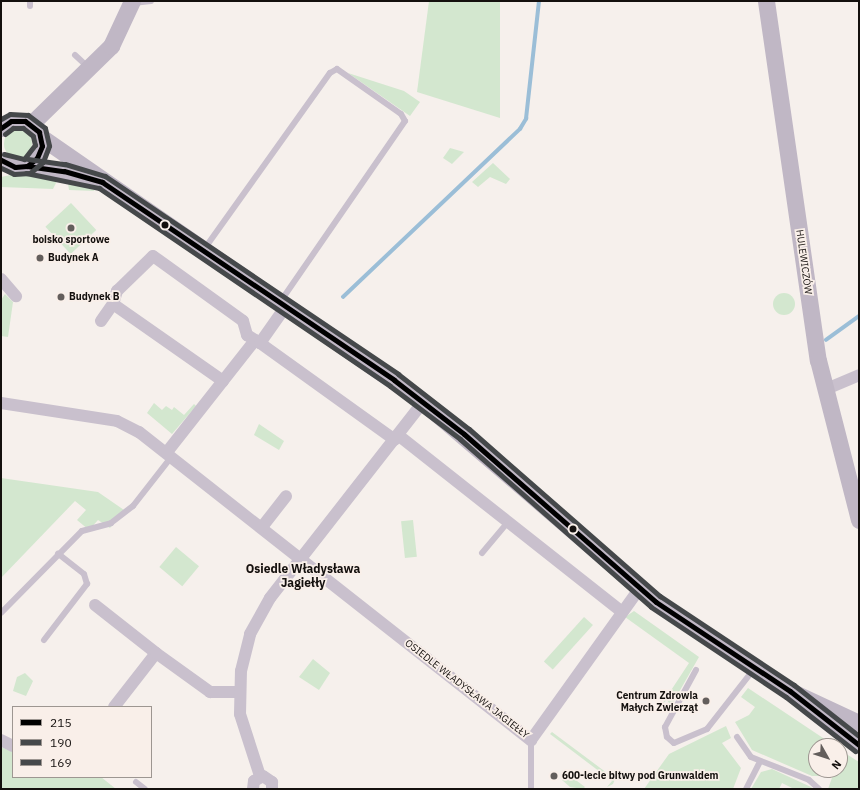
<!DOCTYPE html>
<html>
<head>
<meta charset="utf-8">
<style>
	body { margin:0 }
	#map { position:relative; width:860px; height:790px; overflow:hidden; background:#f6f0ec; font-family:"IBM Plex Sans",sans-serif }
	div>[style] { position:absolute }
	.green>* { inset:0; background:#d3e7cf; transform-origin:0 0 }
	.round { border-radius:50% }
	.stream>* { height:3.5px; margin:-1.75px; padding:0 1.75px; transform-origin:1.75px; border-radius:1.75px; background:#9bbed7 }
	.lane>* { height:6px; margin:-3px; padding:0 3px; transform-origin:3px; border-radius:3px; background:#c9c0cd }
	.street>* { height:12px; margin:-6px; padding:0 6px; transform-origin:6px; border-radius:6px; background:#c9c0cd }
	.secondary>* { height:17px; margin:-8.5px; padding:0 8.5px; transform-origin:8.5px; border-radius:8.5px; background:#c0b7c5 }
	.bus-1>* { height:5px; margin:-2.5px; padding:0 2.5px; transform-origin:2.5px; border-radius:2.5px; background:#000 }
	.bus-2>* { height:5px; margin:-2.5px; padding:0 2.5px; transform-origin:2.5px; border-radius:2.5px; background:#45484a }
	.bus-3>* { height:5px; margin:-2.5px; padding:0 2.5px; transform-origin:2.5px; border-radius:2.5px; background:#45484a }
	.dots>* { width:11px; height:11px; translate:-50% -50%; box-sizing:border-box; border:2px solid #f9efe9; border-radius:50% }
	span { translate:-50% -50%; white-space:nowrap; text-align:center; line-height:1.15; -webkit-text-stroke:3.5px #f9efe9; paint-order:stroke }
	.poi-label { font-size:10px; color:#14100e; font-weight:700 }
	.left { translate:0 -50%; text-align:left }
	.right { translate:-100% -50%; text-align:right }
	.street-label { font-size:10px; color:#14100e }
	.quarter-label { font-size:12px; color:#14100e; font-weight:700 }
	.frame { position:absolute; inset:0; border:2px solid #14100e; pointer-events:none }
	.legend { position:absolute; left:12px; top:706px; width:140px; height:72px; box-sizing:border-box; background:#f9efe9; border:1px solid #9d9691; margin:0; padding:5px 7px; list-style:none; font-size:12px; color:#14100e }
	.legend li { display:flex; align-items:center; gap:8px; height:20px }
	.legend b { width:20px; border:1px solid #9d9691 }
	.north { position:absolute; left:808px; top:738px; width:40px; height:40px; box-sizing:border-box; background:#f9efe9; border:1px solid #9d9691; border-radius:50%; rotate:129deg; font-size:11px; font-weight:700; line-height:16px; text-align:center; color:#14100e }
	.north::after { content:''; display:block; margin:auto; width:14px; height:18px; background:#635e5c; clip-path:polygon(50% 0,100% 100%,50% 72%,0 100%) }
</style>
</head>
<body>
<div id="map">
	<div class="green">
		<div style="clip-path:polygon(429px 1px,500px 1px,500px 118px,417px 92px)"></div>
		<div style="clip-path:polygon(348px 73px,404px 91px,420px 102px,410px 116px)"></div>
		<div class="round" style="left:4px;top:130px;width:28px;height:28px"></div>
		<div style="clip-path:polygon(450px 148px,464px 152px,452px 164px,443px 158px)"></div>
		<div style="clip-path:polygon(493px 163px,510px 179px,506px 184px,490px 177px,478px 187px,472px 182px)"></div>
		<div style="clip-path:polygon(20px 173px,60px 175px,53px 189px,1px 187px,1px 177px)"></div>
		<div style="clip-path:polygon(67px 177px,84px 184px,95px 191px,69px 190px)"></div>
		<div style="left:71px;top:203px;width:37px;height:35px;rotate:47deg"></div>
		<div class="round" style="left:773px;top:293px;width:22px;height:22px"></div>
		<div style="clip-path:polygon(5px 294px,13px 302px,8px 337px,1px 336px,1px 300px)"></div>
		<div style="clip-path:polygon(154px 403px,162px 410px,166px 406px,172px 410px,174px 407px,184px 415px,194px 404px,196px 406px,172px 434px,147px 413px)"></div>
		<div style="clip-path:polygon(259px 424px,284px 441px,279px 450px,254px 435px)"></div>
		<div style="clip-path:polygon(1px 478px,98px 492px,124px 510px,110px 528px,98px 520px,89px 530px,77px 520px,86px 510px,75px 501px,1px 578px)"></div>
		<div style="left:413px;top:520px;width:37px;height:12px;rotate:84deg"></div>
		<div style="left:176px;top:547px;width:30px;height:26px;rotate:40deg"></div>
		<div style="clip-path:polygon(634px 611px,699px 657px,671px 706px,667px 700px,662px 704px,689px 663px,625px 617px)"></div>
		<div style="left:584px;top:617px;width:12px;height:60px;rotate:42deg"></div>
		<div style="clip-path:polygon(313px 659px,330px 673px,319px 690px,299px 677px)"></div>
		<div style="clip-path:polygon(25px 673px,33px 681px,26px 696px,13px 691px,17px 677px)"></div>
		<div style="clip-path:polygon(748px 688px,835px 746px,816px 746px,816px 770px,825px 770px,818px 776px,812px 776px,752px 750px,735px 722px,749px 715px,755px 707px,741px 697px)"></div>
		<div style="clip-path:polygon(726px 726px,731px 738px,722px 743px,741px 768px,733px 789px,644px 789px,669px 754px)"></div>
		<div style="clip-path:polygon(552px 732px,615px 779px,613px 784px,607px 787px,612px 781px,550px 734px)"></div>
		<div style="clip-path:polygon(1px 747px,13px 752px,13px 777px,101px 777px,116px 789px,1px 789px)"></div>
		<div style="clip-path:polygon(840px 750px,859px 762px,859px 789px,828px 789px,833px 775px,826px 770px,840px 770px)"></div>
		<div style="clip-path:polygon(772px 769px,811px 787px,813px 789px,794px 789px,782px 783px,779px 789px,751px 789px,761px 772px)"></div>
		<div style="clip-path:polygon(569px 775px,585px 787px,583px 789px,570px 787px,562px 780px)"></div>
	</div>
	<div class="stream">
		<div style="left:343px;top:297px;width:244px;rotate:-43.5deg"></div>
		<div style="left:520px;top:129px;width:12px;rotate:-59deg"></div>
		<div style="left:526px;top:119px;width:119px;rotate:-83.7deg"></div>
		<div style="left:826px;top:340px;width:41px;rotate:-36deg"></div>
	</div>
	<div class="lane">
		<div style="left:133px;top:3px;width:18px;rotate:-6deg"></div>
		<div style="left:30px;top:6px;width:5px;rotate:-90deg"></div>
		<div style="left:75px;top:55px;width:16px;rotate:43deg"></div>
		<div style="left:205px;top:248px;width:215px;rotate:-54.5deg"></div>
		<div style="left:330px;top:73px;width:8px;rotate:-30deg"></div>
		<div style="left:337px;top:69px;width:78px;rotate:35.1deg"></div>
		<div style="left:401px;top:114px;width:8px;rotate:60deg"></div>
		<div style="left:405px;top:121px;width:219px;rotate:124.6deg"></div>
		<div style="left:482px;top:553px;width:39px;rotate:-50deg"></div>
		<div style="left:1px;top:613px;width:115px;rotate:-45.4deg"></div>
		<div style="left:82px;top:531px;width:30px;rotate:-15deg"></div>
		<div style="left:111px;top:523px;width:28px;rotate:-38deg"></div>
		<div style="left:133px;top:506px;width:63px;rotate:-52deg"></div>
		<div style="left:44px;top:640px;width:71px;rotate:-52.5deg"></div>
		<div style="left:87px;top:584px;width:10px;rotate:-107deg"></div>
		<div style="left:84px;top:574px;width:33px;rotate:-142deg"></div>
		<div style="left:696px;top:670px;width:65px;rotate:118.5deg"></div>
		<div style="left:665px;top:727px;width:10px;rotate:79deg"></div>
		<div style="left:667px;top:737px;width:9px;rotate:41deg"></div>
		<div style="left:674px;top:743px;width:36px;rotate:-23deg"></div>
		<div style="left:707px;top:729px;width:76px;rotate:-51.9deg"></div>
		<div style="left:737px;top:737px;width:24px;rotate:55deg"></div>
		<div style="left:751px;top:757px;width:62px;rotate:21.6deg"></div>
		<div style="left:809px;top:780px;width:13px;rotate:42deg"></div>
		<div style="left:136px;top:782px;width:11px;rotate:38deg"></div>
		<div style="left:531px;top:789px;width:49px;rotate:-90deg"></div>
		<div style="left:746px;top:789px;width:30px;rotate:-63deg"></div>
	</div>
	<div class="street">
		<div style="left:1px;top:279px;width:23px;rotate:49deg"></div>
		<div style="left:101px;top:321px;width:21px;rotate:-55deg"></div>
		<div style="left:260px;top:343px;width:166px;rotate:35.7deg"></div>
		<div style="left:223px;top:381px;width:134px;rotate:-145deg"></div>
		<div style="left:113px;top:304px;width:14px;rotate:-73deg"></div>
		<div style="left:117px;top:291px;width:50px;rotate:-44.2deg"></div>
		<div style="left:153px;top:256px;width:111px;rotate:35.8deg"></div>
		<div style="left:243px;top:321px;width:15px;rotate:74deg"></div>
		<div style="left:247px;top:335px;width:9px;rotate:32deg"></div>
		<div style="left:824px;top:390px;width:38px;rotate:-23deg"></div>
		<div style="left:1px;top:403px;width:117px;rotate:8.8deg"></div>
		<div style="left:117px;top:421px;width:25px;rotate:27deg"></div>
		<div style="left:139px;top:432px;width:499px;rotate:38.2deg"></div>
		<div style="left:531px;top:740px;width:187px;rotate:-54.4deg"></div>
		<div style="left:398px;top:435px;width:284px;rotate:38.3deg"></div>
		<div style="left:167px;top:452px;width:142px;rotate:-51.8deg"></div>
		<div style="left:255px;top:340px;width:6px;rotate:31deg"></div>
		<div style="left:260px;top:343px;width:45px;rotate:-54.9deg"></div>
		<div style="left:262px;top:527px;width:39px;rotate:-52deg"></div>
		<div style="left:95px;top:605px;width:78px;rotate:38.2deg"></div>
		<div style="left:114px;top:707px;width:68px;rotate:-52.1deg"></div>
		<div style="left:156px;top:653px;width:67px;rotate:35.8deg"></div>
		<div style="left:210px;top:692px;width:29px"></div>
		<div style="left:1px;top:740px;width:13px;rotate:27deg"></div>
		<div style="left:260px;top:776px;width:65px;rotate:-107.9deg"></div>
		<div style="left:240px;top:714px;width:43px;rotate:-88.7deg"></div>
		<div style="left:241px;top:671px;width:38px;rotate:-76deg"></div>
		<div style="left:250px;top:634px;width:41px;rotate:-60.9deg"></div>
		<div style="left:270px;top:598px;width:249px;rotate:-52deg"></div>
		<div style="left:253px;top:789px;width:8px;rotate:-83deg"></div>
		<div style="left:254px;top:781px;width:10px;rotate:-29deg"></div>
		<div style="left:263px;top:776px;width:11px;rotate:34deg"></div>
		<div style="left:272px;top:782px;width:7px;rotate:90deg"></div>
	</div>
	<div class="secondary">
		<div style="left:766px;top:1px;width:363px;rotate:81.8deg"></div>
		<div style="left:818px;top:360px;width:165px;rotate:75.6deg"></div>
		<div style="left:31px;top:124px;width:112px;rotate:-44.3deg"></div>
		<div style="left:111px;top:46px;width:50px;rotate:-65deg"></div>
		<div style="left:1px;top:128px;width:12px;rotate:-35deg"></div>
		<div style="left:11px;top:121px;width:14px"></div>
		<div style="left:25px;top:121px;width:18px;rotate:38deg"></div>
		<div style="left:39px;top:132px;width:14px;rotate:78deg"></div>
		<div style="left:42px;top:146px;width:13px;rotate:113deg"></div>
		<div style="left:37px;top:158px;width:13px;rotate:141deg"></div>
		<div style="left:27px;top:166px;width:12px;rotate:175deg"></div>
		<div style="left:15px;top:167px;width:16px;rotate:-153deg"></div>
		<div style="left:41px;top:137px;width:465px;rotate:34.7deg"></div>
		<div style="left:423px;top:402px;width:307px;rotate:40.6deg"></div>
		<div style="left:656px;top:602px;width:161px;rotate:33.6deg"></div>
		<div style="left:790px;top:691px;width:76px;rotate:24.9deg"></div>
		<div style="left:27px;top:166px;width:65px;rotate:11.5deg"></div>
		<div style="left:807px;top:706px;width:65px;rotate:36.9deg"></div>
	</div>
	<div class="bus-1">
		<div style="left:1px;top:128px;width:12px;rotate:-35deg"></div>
		<div style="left:11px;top:121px;width:14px"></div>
		<div style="left:25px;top:121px;width:18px;rotate:38deg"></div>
		<div style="left:39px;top:132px;width:14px;rotate:78deg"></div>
		<div style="left:42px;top:146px;width:13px;rotate:113deg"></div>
		<div style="left:37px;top:158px;width:13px;rotate:141deg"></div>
		<div style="left:27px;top:166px;width:12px;rotate:175deg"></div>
		<div style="left:15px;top:167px;width:16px;rotate:-153deg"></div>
		<div style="left:27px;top:166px;width:37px;rotate:8deg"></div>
		<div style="left:64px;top:171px;width:40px;rotate:16deg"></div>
		<div style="left:102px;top:182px;width:353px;rotate:34.1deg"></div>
		<div style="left:394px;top:380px;width:88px;rotate:37.6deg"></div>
		<div style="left:464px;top:434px;width:255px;rotate:41.2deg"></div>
		<div style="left:656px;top:602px;width:161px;rotate:33.6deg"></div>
		<div style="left:790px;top:691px;width:88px;rotate:38deg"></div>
	</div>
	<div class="bus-2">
		<div style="left:4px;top:154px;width:21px;rotate:14deg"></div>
		<div style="left:24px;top:159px;width:18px;rotate:-52deg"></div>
		<div style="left:35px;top:145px;width:9px;rotate:-103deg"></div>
		<div style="left:33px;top:136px;width:13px;rotate:-141deg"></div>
		<div style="left:23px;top:128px;width:10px;rotate:180deg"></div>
		<div style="left:13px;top:128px;width:10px;rotate:143deg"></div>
		<div style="left:26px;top:173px;width:75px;rotate:11.6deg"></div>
		<div style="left:99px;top:188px;width:352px;rotate:34.2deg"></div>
		<div style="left:390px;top:386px;width:88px;rotate:37.1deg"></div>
		<div style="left:460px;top:439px;width:254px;rotate:41.3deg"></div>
		<div style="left:651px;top:607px;width:162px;rotate:33.7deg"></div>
		<div style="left:786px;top:697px;width:88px;rotate:38deg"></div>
	</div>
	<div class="bus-3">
		<div style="left:1px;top:119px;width:10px;rotate:-29deg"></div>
		<div style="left:10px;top:114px;width:18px;rotate:3deg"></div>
		<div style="left:28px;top:115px;width:21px;rotate:37deg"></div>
		<div style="left:45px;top:128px;width:18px;rotate:77deg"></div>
		<div style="left:49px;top:146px;width:17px;rotate:111deg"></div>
		<div style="left:43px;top:162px;width:17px;rotate:140deg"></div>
		<div style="left:30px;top:173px;width:16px;rotate:176deg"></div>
		<div style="left:14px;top:174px;width:14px;rotate:-155deg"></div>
		<div style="left:28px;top:159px;width:37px;rotate:8deg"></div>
		<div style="left:65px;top:164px;width:42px;rotate:16.7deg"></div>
		<div style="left:105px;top:176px;width:354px;rotate:34deg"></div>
		<div style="left:398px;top:374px;width:90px;rotate:37.8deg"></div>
		<div style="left:469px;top:429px;width:254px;rotate:41.2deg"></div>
		<div style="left:660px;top:596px;width:161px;rotate:33.6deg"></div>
		<div style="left:794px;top:685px;width:83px;rotate:38.1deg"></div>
	</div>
	<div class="dots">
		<div style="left:165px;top:225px;background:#14100e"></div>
		<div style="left:71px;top:228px;background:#635e5c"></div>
		<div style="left:40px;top:258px;background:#635e5c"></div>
		<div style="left:61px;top:297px;background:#635e5c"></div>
		<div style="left:573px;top:529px;background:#14100e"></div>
		<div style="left:706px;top:701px;background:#635e5c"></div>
		<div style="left:554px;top:776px;background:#635e5c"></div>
	</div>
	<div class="poi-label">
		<span style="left:71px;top:240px">boisko sportowe</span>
		<span class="left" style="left:48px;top:258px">Budynek A</span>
		<span class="left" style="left:69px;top:297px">Budynek B</span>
		<span class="right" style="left:698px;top:701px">Centrum Zdrowia<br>Małych Zwierząt</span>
		<span class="left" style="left:562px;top:776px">600-lecie bitwy pod Grunwaldem</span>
	</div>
	<div class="street-label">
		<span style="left:804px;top:262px;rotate:82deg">HULEWICZÓW</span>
		<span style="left:467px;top:689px;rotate:38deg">OSIEDLE WŁADYSŁAWA JAGIEŁŁY</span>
	</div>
	<div class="quarter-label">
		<span style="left:303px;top:576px">Osiedle Władysława<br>Jagiełły</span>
	</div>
	<div class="frame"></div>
	<ul class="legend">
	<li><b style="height:5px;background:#000"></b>215</li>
	<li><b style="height:5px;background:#45484a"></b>190</li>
	<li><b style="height:5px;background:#45484a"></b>169</li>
	</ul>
	<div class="north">N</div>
</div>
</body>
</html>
